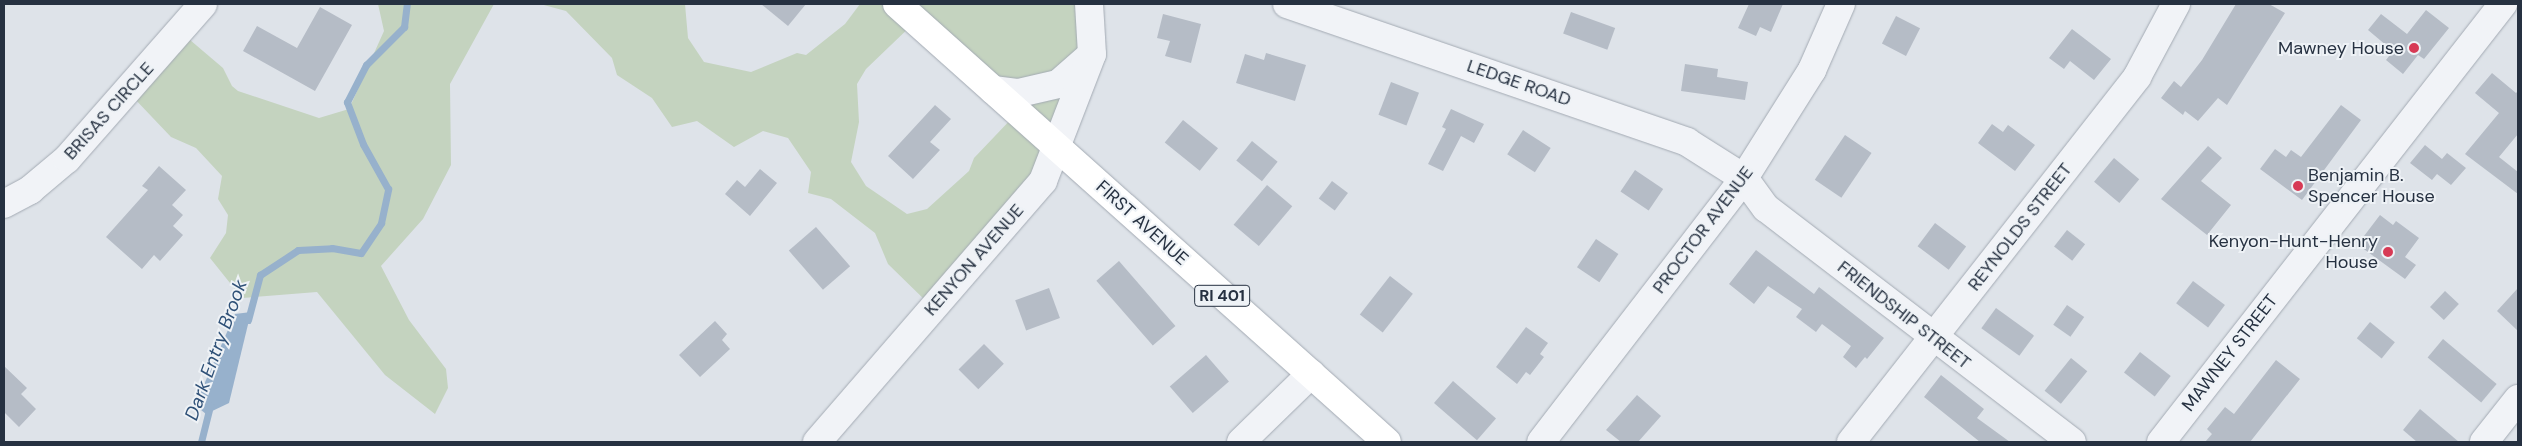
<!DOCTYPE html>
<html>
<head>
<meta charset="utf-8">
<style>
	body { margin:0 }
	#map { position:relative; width:2522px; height:446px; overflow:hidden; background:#dee3e9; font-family:"DM Sans",sans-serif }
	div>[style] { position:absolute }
	.green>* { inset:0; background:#c4d3bf }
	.water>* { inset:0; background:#97b1cc }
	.stream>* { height:7px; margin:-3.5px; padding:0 3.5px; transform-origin:3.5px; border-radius:3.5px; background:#97b1cc }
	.building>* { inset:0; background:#b5bcc6; transform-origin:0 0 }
	.roads { filter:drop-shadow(0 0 1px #a3aab3) drop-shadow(0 0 1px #a3aab3) }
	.minor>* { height:28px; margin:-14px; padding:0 14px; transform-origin:14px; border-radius:14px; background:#f1f3f7 }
	.major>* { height:28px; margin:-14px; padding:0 14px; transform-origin:14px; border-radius:14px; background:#fff }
	.dots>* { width:14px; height:14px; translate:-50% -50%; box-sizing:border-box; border:2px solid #eef2f6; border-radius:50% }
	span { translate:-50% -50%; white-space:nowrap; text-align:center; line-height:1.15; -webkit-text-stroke:4px #eef2f6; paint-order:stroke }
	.shield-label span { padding:1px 4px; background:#eef2f6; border:1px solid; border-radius:4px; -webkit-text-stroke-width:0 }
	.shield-label { font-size:16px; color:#263141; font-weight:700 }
	.poi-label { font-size:18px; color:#263141 }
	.right { translate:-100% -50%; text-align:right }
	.left { translate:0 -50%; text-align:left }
	.street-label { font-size:18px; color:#263141 }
	.water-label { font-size:19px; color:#2e5077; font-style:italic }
	.frame { position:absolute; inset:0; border:5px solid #263141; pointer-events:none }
</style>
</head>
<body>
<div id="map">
	<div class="green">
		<div style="clip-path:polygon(378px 4px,494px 4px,450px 84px,451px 165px,423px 219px,381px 266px,409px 320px,446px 369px,448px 388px,435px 414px,385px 375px,317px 292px,242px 298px,210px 258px,226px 233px,228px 215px,218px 199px,222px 176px,196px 148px,171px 137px,132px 96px,183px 34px,223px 68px,232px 86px,238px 91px,319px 118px,349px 109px,384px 31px)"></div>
		<div style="clip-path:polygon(evenodd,540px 4px,685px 4px,688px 38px,704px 62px,751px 72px,797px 53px,806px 55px,845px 24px,860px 4px,1084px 4px,1083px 61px,1054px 153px,930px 305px,888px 264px,875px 233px,831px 199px,808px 193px,811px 172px,788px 138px,763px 131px,734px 147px,697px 121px,672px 127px,652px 98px,617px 75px,612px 58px,566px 11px,540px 4px,915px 22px,1015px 115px,974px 158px,969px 171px,927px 209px,907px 214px,866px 186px,851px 162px,859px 122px,857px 84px,866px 69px,915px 22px)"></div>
	</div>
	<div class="water">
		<div style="clip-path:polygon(251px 312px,229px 403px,206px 414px,195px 405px,235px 314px)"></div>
	</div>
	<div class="stream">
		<div style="left:248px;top:320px;width:47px;rotate:-75.1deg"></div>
		<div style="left:260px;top:275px;width:45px;rotate:-33.3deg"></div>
		<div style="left:298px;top:250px;width:34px;rotate:-3deg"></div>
		<div style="left:332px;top:248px;width:29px;rotate:10deg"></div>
		<div style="left:361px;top:253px;width:36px;rotate:-56deg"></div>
		<div style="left:381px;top:223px;width:35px;rotate:-78deg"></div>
		<div style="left:388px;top:189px;width:51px;rotate:-119.1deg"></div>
		<div style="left:363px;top:144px;width:45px;rotate:-110.9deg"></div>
		<div style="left:347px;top:102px;width:42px;rotate:-62.8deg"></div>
		<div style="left:366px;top:65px;width:54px;rotate:-45deg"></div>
		<div style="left:404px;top:27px;width:23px;rotate:-83deg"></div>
		<div style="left:201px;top:442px;width:38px;rotate:-76deg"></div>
	</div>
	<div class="building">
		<div style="clip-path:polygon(761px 4px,806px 4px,788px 26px)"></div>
		<div style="clip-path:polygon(1749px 4px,1783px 4px,1771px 32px,1760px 27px,1756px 36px,1738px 28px)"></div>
		<div style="clip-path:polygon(2236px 4px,2269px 4px,2285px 13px,2227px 105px,2218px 98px,2198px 121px,2185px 111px,2183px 115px,2161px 98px,2174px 81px,2181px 87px,2202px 60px)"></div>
		<div style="clip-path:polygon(320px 7px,352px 25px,315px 91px,243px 51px,257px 26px,297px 48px)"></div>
		<div style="clip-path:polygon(2426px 10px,2449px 28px,2424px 59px,2418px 55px,2403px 74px,2386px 60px,2393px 51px,2368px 30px,2381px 14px,2407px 34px)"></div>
		<div style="left:1571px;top:12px;width:47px;height:23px;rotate:20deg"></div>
		<div style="clip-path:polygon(1163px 14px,1201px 24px,1191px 63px,1165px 56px,1170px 41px,1157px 38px)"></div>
		<div style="left:1896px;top:16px;width:27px;height:31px;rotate:27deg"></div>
		<div style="clip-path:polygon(2072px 29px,2111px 59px,2094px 80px,2070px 61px,2064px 69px,2049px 58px)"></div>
		<div style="clip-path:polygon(1266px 53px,1306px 65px,1295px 101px,1236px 83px,1245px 54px,1264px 60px)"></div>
		<div style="clip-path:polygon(1685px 64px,1718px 69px,1717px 77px,1748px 82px,1745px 100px,1681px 91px)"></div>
		<div style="clip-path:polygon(2492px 73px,2516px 93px,2518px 91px,2518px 134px,2499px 157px,2518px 172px,2518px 194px,2465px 154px,2499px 113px,2475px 93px)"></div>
		<div style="left:1391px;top:82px;width:30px;height:35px;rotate:21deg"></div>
		<div style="clip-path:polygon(935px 105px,951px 119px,930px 142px,940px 150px,913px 179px,888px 156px)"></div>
		<div style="clip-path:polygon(2341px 105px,2361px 120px,2302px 200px,2260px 169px,2275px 149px,2286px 157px,2291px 150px,2301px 157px)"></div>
		<div style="clip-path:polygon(1451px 109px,1484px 124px,1474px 143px,1461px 136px,1443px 171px,1428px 164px,1446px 129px,1442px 127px)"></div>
		<div style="left:1183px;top:120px;width:45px;height:29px;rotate:39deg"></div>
		<div style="clip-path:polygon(1992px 124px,2003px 132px,2008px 125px,2035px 145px,2015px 171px,1978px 143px)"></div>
		<div style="left:1523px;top:130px;width:33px;height:29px;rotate:33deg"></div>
		<div style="left:1845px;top:135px;width:32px;height:54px;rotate:34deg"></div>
		<div style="left:1252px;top:141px;width:33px;height:25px;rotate:39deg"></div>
		<div style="clip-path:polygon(2425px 145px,2442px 159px,2447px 153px,2466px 168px,2451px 185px,2437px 174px,2432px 180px,2410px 163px)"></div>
		<div style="clip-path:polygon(2208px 146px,2222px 158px,2201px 181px,2231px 205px,2207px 235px,2161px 199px)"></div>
		<div style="left:2114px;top:158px;width:33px;height:31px;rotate:40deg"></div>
		<div style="clip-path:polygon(159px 166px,186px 190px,172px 205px,183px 215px,173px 226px,183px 235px,160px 261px,154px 255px,142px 269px,106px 237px,148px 190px,142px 186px)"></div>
		<div style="clip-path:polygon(760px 169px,777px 183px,750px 216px,725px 194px,737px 180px,745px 187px)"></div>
		<div style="left:1635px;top:170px;width:34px;height:26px;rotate:34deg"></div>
		<div style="left:1332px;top:181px;width:20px;height:22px;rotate:37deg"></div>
		<div style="left:1267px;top:185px;width:33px;height:52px;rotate:40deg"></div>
		<div style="clip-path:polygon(2380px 215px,2393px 225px,2396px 221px,2419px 238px,2405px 257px,2416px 265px,2405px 279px,2361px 247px,2368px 238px,2364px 236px)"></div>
		<div style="left:1935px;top:223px;width:39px;height:29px;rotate:37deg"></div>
		<div style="left:816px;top:227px;width:52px;height:36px;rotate:49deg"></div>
		<div style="left:2067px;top:230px;width:23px;height:21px;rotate:38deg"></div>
		<div style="left:1596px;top:239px;width:27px;height:34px;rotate:34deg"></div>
		<div style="clip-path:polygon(1756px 250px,1814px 294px,1819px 287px,1884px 338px,1867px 359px,1865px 357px,1856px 368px,1843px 357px,1851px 346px,1822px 324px,1816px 332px,1796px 317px,1802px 309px,1768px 286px,1754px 304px,1729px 284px)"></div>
		<div style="left:1119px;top:261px;width:86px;height:30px;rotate:49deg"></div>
		<div style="left:1390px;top:276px;width:29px;height:49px;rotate:38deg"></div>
		<div style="left:2193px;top:281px;width:40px;height:28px;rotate:37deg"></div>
		<div style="left:1049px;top:288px;width:32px;height:36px;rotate:70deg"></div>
		<div style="clip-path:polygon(2518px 288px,2518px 331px,2497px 311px)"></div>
		<div style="left:2445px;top:291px;width:19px;height:22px;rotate:43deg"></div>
		<div style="left:2067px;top:305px;width:21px;height:24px;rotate:35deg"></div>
		<div style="left:1996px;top:308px;width:47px;height:25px;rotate:36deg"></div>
		<div style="clip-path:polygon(715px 321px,727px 334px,722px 340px,730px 349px,700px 377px,679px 355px)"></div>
		<div style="left:2370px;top:322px;width:32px;height:21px;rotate:39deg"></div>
		<div style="clip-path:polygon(1526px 327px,1548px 343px,1540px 354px,1544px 357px,1530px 375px,1526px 372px,1517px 384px,1496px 367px)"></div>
		<div style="left:2443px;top:339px;width:70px;height:24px;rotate:40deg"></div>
		<div style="left:984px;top:344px;width:28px;height:36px;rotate:45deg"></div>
		<div style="left:2140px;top:352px;width:39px;height:26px;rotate:38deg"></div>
		<div style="left:1206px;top:355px;width:35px;height:48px;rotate:49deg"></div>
		<div style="left:2071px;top:358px;width:21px;height:42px;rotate:39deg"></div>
		<div style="clip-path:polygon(2276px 360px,2300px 379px,2250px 442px,2205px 442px,2212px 434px,2207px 429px,2225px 407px,2234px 414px)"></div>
		<div style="clip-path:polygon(4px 366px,27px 388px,21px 394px,36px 409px,19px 427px,4px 412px)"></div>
		<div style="clip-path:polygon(1941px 375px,1984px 409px,1977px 418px,2010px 442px,1980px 442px,1924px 397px)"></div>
		<div style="left:1453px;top:381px;width:57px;height:29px;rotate:41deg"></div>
		<div style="clip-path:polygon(1637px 395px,1661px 416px,1638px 442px,1621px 442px,1606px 430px)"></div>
		<div style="clip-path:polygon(2420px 409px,2459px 442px,2417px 442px,2403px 430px)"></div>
	</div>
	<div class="roads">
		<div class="minor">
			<div style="left:1287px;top:4px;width:423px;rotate:19deg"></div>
			<div style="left:1687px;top:142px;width:67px;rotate:32.3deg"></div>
			<div style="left:1744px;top:178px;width:37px;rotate:54deg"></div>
			<div style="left:1766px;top:208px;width:385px;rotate:37.4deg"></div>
			<div style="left:993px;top:90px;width:26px;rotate:7deg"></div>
			<div style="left:1019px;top:93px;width:40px;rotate:-13deg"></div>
			<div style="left:1058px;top:84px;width:44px;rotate:-41.3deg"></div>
			<div style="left:4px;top:204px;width:30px;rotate:-28deg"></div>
			<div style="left:30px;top:190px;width:48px;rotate:-40deg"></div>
			<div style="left:67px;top:159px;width:206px;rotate:-48.7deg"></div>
			<div style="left:817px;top:442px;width:345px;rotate:-49.1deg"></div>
			<div style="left:1043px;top:181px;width:136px;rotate:-68.9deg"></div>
			<div style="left:1092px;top:54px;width:50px;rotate:-93.4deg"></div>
			<div style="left:1241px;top:442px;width:98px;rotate:-44.2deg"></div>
			<div style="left:1541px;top:442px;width:333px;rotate:-52.4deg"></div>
			<div style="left:1744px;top:178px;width:128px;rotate:-57.8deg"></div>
			<div style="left:1812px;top:70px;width:72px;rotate:-66.3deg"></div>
			<div style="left:1851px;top:442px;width:464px;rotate:-51.9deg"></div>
			<div style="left:2137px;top:77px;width:83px;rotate:-61.9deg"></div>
			<div style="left:2161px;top:442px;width:556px;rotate:-52.02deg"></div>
			<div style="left:2484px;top:442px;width:55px;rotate:-51.7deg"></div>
		</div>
		<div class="major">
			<div style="left:897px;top:4px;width:657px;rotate:41.79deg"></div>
		</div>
	</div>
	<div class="dots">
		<div style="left:2414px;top:48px;background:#d73a55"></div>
		<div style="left:2298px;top:186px;background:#d73a55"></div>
		<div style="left:2388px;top:252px;background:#d73a55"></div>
	</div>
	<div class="shield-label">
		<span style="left:1222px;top:296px">RI 401</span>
	</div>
	<div class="poi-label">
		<span class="right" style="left:2404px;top:48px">Mawney House</span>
		<span class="left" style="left:2308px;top:186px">Benjamin B.<br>Spencer House</span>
		<span class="right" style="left:2378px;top:252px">Kenyon-Hunt-Henry<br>House</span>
	</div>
	<div class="street-label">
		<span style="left:1519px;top:83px;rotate:19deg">LEDGE ROAD</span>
		<span style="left:109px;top:111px;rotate:-48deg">BRISAS CIRCLE</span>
		<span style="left:1142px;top:223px;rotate:42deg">FIRST AVENUE</span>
		<span style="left:2020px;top:227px;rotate:-52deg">REYNOLDS STREET</span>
		<span style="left:1703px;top:230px;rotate:-53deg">PROCTOR AVENUE</span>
		<span style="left:974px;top:260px;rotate:-49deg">KENYON AVENUE</span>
		<span style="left:1904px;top:315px;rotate:38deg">FRIENDSHIP STREET</span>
		<span style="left:2230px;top:353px;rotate:-52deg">MAWNEY STREET</span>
	</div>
	<div class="water-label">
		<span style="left:216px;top:350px;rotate:-70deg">Dark Entry Brook</span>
	</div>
	<div class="frame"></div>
</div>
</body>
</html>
